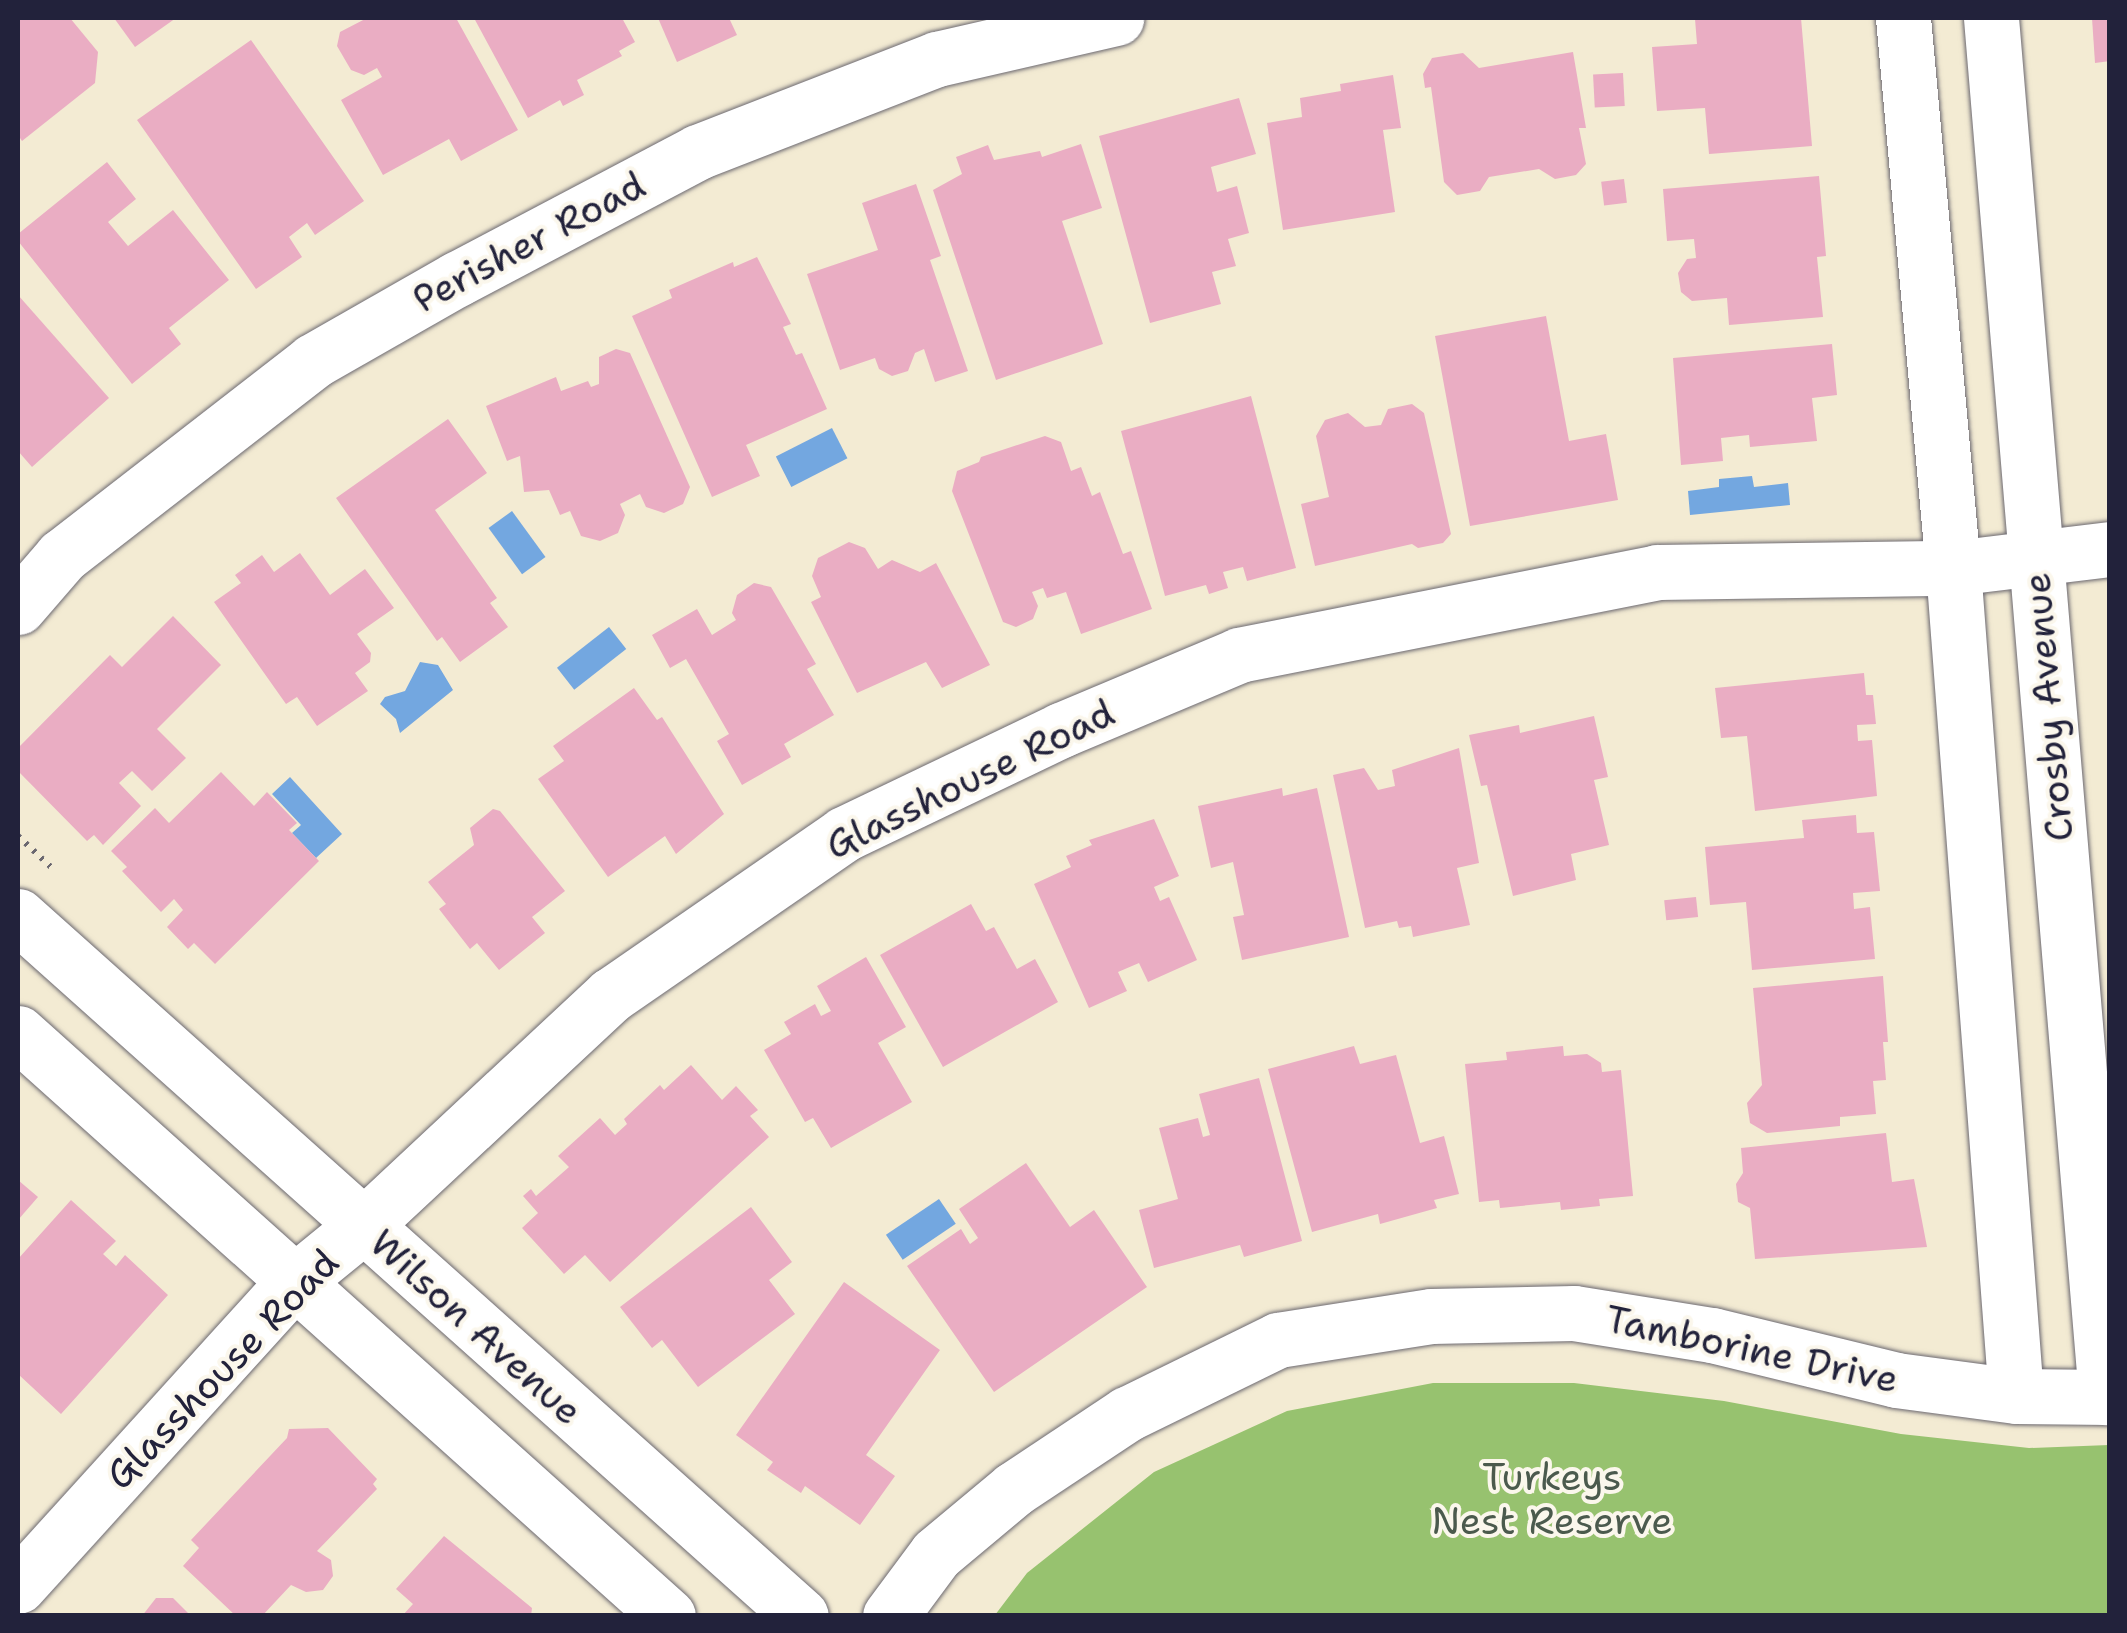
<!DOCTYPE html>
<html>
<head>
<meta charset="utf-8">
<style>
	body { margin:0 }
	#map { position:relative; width:2127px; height:1633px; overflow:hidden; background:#f3ebd3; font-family:"Shantell Sans",sans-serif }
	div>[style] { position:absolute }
	.green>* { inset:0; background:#97c26f }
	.water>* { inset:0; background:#73a7e0; transform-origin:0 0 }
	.building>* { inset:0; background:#eaadc3; transform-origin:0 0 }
	.path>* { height:6px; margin-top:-3px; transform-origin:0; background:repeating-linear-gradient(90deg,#6b6870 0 2.5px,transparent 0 10.5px) }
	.roads { filter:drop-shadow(0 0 2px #6b6870) drop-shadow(0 0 2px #6b6870) }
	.minor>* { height:55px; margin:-27.5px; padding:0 27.5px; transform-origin:27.5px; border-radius:27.5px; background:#fff }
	span { translate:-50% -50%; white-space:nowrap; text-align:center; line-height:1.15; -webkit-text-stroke:8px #fbf7ec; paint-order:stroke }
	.street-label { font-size:38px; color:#22223b }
	.park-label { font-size:38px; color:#4b5a4d }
	.frame { position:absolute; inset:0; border:20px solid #22223b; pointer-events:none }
</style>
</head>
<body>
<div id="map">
	<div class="green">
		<div style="clip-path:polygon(1433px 1383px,1574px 1383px,1724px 1401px,1901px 1434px,2029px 1448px,2109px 1445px,2109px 1615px,995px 1615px,1027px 1573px,1154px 1472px,1287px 1411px)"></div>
	</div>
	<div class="water">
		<div style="left:832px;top:428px;width:34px;height:63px;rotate:63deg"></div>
		<div style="clip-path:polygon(1752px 476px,1754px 487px,1788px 483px,1790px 505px,1690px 515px,1688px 491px,1719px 487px,1719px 479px)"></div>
		<div style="left:512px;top:511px;width:57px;height:29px;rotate:54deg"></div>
		<div style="left:609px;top:627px;width:28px;height:66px;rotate:52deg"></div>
		<div style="clip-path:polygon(420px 662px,438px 665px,453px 690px,400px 733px,396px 719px,380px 704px,385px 697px,405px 691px)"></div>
		<div style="clip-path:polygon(290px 777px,342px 834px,316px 858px,292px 833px,301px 825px,272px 794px)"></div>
		<div style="left:939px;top:1199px;width:30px;height:64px;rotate:56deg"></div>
	</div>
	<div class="building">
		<div style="clip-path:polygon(18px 18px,70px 18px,98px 52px,95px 83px,22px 141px,18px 135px)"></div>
		<div style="clip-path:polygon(114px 18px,176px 18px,135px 47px)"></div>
		<div style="clip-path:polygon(367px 18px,456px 18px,518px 130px,461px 161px,449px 139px,383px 175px,341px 100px,382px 77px,377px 68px,364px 75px,351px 70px,337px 46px,340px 32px)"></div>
		<div style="clip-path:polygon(474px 18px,622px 18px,635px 42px,619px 51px,622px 56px,577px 80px,584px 95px,563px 106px,560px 100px,528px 118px)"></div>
		<div style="clip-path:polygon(658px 18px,729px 18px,737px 35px,677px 62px)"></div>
		<div style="clip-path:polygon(1801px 18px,1812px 146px,1709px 154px,1705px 108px,1657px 111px,1652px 47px,1697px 44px,1695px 19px)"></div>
		<div style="clip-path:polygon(2092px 18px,2110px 18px,2110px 61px,2095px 63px)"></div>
		<div style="clip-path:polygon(251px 40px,364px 201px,315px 235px,307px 223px,289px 237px,302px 257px,256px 289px,137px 120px)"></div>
		<div style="clip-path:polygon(1573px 52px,1586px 128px,1579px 128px,1586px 164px,1576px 175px,1555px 179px,1539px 169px,1489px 177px,1480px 191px,1457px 195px,1444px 182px,1431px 87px,1425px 88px,1423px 74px,1432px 58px,1463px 53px,1479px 68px)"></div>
		<div style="left:1623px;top:73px;width:33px;height:30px;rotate:87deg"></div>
		<div style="clip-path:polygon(1393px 75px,1401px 128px,1383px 130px,1395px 212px,1283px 230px,1267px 123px,1302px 117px,1300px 98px,1341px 91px,1340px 84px)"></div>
		<div style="clip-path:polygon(1239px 98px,1256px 154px,1211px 167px,1217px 192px,1237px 186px,1249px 233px,1228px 239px,1236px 266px,1212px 272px,1221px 304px,1150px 323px,1099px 136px)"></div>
		<div style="clip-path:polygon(1081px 144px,1102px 208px,1062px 221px,1103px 344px,996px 380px,933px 190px,962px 174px,956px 157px,988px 145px,994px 160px,1040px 151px,1042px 157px)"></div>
		<div style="clip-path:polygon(107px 162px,136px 199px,108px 222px,128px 246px,173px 210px,229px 280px,169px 328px,181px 344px,132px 384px,18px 241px,18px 234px)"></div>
		<div style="clip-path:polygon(1819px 176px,1826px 256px,1817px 257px,1823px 317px,1729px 325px,1727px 298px,1692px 301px,1681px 292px,1678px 273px,1687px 259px,1696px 258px,1694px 239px,1667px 241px,1663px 189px)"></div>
		<div style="left:1624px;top:179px;width:24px;height:23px;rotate:83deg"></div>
		<div style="clip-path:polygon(916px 184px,941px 256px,930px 260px,968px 371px,935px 382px,924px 349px,915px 353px,908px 371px,892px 376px,879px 369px,875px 358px,840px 370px,807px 274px,878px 250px,862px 203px)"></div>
		<div style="clip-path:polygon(757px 257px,791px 324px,783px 327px,796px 355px,802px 353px,827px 409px,746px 445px,760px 476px,712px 497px,632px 316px,672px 298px,669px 290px,733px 262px,734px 267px)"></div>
		<div style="clip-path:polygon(18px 295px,109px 398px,32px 467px,18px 451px)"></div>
		<div style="clip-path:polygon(1546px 316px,1569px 441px,1606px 434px,1618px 500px,1470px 526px,1435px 336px)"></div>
		<div style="clip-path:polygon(1832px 344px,1837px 395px,1812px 398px,1817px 441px,1750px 447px,1749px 435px,1721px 438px,1723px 461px,1681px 465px,1673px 358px)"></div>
		<div style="clip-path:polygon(616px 349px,630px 353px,690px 487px,683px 504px,664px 513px,646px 507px,640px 494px,620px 504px,625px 515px,618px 533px,600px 541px,581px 536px,570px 511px,560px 515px,549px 490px,524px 492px,520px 456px,507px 461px,486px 406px,556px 377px,561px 391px,588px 381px,591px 387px,599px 384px,599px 357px)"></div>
		<div style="clip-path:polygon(1251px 396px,1296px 568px,1247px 581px,1243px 567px,1223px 572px,1228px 588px,1209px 594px,1206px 585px,1165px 596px,1121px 431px)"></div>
		<div style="clip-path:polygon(1412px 404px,1424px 413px,1451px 534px,1443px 543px,1418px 548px,1412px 544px,1315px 566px,1301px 504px,1329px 497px,1316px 436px,1325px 420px,1348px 413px,1365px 427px,1381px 425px,1388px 409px)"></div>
		<div style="clip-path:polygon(448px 419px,487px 473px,435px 510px,497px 598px,490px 603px,508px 627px,460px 662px,442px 637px,437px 641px,336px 498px)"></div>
		<div style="clip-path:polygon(1045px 436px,1061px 442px,1071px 471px,1081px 467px,1092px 496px,1100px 492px,1123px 554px,1131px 551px,1152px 609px,1081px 634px,1066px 592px,1047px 598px,1043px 588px,1032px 592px,1038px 606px,1033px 619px,1016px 627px,1003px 622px,952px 491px,957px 471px,979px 462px,981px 457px)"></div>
		<div style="clip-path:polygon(849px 542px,865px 548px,878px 569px,892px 560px,920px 572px,936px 563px,990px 665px,942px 688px,926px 662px,857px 693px,811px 602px,821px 597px,812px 576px,818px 558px)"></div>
		<div style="clip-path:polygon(300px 553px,330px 595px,365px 569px,394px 608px,357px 634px,371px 653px,370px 662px,355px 673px,368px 691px,317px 726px,297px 697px,286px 704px,214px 602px,241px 583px,235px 575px,262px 555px,274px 572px)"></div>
		<div style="clip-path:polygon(754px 583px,771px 587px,816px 664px,807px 669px,834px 715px,784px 744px,791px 757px,742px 785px,717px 741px,729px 734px,686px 659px,670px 668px,652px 635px,697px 609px,712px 635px,736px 620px,732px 613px,737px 595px)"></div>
		<div style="clip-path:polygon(173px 616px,221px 665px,157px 729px,186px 758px,152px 791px,132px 771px,119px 783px,141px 806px,103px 845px,94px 835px,87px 841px,18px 771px,18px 748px,110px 655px,122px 667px)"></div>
		<div style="clip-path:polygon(1864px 673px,1866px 695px,1873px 695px,1876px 724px,1857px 725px,1858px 741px,1872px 740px,1877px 796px,1755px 811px,1747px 736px,1721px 738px,1715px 688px)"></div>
		<div style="clip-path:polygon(634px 688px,657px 720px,662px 717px,724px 814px,676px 854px,665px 836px,608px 877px,538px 779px,564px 761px,553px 746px)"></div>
		<div style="clip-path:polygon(1594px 716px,1608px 777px,1594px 780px,1609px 845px,1571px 854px,1576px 880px,1513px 896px,1487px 785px,1481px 786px,1469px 735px,1519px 725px,1520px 733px)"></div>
		<div style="clip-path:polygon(1459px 748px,1479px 863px,1457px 868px,1470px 925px,1413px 937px,1411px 926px,1399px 928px,1397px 921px,1365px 928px,1333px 775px,1364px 768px,1378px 790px,1395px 786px,1392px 770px)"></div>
		<div style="clip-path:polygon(221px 772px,254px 806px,267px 792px,297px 823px,289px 830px,319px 861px,215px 964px,194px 943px,188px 949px,167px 927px,183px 910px,174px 899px,161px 912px,122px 871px,127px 867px,111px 851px,155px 808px,169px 823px)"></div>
		<div style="clip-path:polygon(1282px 788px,1283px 796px,1317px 788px,1349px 937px,1242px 960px,1233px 917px,1244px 915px,1233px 862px,1211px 868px,1198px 806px)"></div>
		<div style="clip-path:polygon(493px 809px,500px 811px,565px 891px,532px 917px,545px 933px,499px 970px,477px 943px,470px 949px,439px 909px,446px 904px,428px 882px,474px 845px,470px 828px)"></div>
		<div style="clip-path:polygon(1856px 815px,1857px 833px,1874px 832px,1880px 891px,1853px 893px,1854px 909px,1870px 907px,1875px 959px,1752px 970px,1746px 902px,1710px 905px,1705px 847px,1804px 838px,1802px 820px)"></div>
		<div style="clip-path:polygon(1154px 819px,1179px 876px,1154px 887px,1160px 901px,1169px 897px,1197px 960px,1148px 982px,1139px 963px,1118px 972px,1127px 991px,1089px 1008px,1034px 884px,1071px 867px,1066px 856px,1092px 845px,1089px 840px)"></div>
		<div style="left:1696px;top:897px;width:20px;height:32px;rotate:84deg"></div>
		<div style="clip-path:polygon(971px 904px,986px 931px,994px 927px,1017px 969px,1035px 959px,1058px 1002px,943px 1067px,880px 955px)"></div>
		<div style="clip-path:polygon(866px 957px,906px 1027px,878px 1043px,912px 1102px,831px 1148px,813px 1118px,805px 1122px,764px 1050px,791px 1034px,784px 1022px,815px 1004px,821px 1016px,831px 1011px,817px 986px)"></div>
		<div style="clip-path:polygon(1883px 976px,1888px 1042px,1883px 1042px,1886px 1080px,1873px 1081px,1876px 1114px,1840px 1117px,1840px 1126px,1767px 1133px,1750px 1123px,1747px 1103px,1762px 1085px,1753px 988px)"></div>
		<div style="clip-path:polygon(1354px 1046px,1360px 1064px,1396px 1055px,1420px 1143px,1444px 1136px,1459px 1194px,1434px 1200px,1437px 1208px,1380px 1224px,1378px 1214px,1312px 1232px,1268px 1069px)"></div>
		<div style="clip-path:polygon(1563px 1046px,1564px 1056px,1587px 1054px,1601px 1063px,1602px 1072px,1621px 1070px,1633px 1196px,1599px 1199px,1600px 1206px,1561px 1210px,1560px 1202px,1500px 1208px,1499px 1200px,1479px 1202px,1465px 1064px,1507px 1060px,1506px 1052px)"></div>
		<div style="clip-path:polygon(691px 1065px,722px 1100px,736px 1086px,758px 1110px,750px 1116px,769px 1137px,610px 1282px,585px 1255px,564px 1274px,522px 1228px,538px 1213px,523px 1196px,531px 1189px,536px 1196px,569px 1167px,558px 1156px,600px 1118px,615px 1135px,627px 1124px,624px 1119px,660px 1085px,664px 1090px)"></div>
		<div style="clip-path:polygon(1259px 1078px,1302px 1241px,1244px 1257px,1240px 1245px,1154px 1268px,1139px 1210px,1178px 1199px,1159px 1128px,1198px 1118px,1203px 1137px,1210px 1135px,1199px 1094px)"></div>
		<div style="clip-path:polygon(1886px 1133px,1892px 1182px,1914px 1179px,1927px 1247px,1755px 1259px,1750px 1208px,1738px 1202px,1736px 1184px,1743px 1173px,1741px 1148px)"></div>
		<div style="clip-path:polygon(1026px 1163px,1070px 1227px,1094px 1210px,1147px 1287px,994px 1392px,907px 1266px,961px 1229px,970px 1244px,978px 1238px,959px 1209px)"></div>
		<div style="clip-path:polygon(18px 1180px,38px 1197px,18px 1220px)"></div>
		<div style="clip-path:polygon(71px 1200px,116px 1241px,103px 1254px,116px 1266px,125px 1255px,168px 1295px,61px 1414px,18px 1374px,18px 1259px)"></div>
		<div style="clip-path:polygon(751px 1207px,792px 1262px,769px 1280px,795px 1314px,698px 1387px,662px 1340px,652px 1348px,620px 1307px)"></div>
		<div style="clip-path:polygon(844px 1282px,940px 1350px,866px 1455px,895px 1476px,860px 1525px,805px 1486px,801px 1493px,767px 1470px,773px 1462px,736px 1435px)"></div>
		<div style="clip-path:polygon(328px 1428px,377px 1479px,373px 1484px,377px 1489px,317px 1551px,331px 1560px,333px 1576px,323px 1590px,306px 1592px,291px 1585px,262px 1616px,236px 1616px,183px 1566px,199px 1548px,191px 1540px,287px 1438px,289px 1429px)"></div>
		<div style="clip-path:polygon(444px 1536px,532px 1608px,531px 1616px,402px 1616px,413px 1604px,396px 1589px)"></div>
		<div style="clip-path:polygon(156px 1598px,173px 1598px,191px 1616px,142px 1616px)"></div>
	</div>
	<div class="path">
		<div style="left:18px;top:836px;width:48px;rotate:43.3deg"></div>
	</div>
	<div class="roads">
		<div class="minor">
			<div style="left:1903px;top:18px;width:552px;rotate:84.81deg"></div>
			<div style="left:1953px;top:568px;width:830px;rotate:85.65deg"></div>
			<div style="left:1991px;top:18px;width:1384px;rotate:85.23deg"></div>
			<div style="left:18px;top:607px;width:67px;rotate:-49.2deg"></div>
			<div style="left:62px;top:556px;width:318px;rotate:-37.8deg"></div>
			<div style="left:313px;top:361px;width:166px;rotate:-29.7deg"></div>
			<div style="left:457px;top:279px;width:272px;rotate:-27.8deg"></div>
			<div style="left:698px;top:152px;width:256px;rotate:-21.3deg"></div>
			<div style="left:937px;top:59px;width:184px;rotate:-12.9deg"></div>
			<div style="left:18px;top:916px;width:1050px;rotate:41.8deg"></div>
			<div style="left:18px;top:1033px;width:873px;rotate:41.89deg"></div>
			<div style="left:18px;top:1586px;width:409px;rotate:-47.8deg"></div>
			<div style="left:293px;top:1283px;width:90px;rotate:-39.2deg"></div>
			<div style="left:363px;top:1226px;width:339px;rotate:-43deg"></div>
			<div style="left:611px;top:995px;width:283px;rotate:-34.6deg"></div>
			<div style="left:844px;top:834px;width:241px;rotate:-25.6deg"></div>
			<div style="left:1061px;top:730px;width:193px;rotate:-22.8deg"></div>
			<div style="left:1239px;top:655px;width:426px;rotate:-11.2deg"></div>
			<div style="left:1657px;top:572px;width:296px;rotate:-0.8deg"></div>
			<div style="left:1953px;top:568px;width:158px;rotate:-6.9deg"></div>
			<div style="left:890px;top:1616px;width:77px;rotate:-53.4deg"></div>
			<div style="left:936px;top:1554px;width:102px;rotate:-39.8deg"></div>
			<div style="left:1014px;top:1489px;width:136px;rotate:-33.6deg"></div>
			<div style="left:1127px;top:1414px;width:168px;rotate:-26.1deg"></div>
			<div style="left:1278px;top:1340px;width:155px;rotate:-8.9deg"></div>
			<div style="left:1431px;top:1316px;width:143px;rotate:-1.2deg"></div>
			<div style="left:1574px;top:1313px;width:140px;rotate:9.1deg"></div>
			<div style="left:1712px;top:1335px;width:189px;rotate:13.7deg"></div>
			<div style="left:1896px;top:1380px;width:121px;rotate:7.6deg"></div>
			<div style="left:2016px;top:1396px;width:94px;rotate:0.6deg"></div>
		</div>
	</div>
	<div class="street-label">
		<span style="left:529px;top:242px;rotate:-28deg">Perisher Road</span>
		<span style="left:2048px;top:707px;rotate:-95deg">Crosby Avenue</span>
		<span style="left:970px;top:779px;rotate:-26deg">Glasshouse Road</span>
		<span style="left:476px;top:1327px;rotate:42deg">Wilson Avenue</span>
		<span style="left:1752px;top:1349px;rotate:12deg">Tamborine Drive</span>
		<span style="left:222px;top:1369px;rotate:-46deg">Glasshouse Road</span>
	</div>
	<div class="park-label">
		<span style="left:1552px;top:1499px">Turkeys<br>Nest Reserve</span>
	</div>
	<div class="frame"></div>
</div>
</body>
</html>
